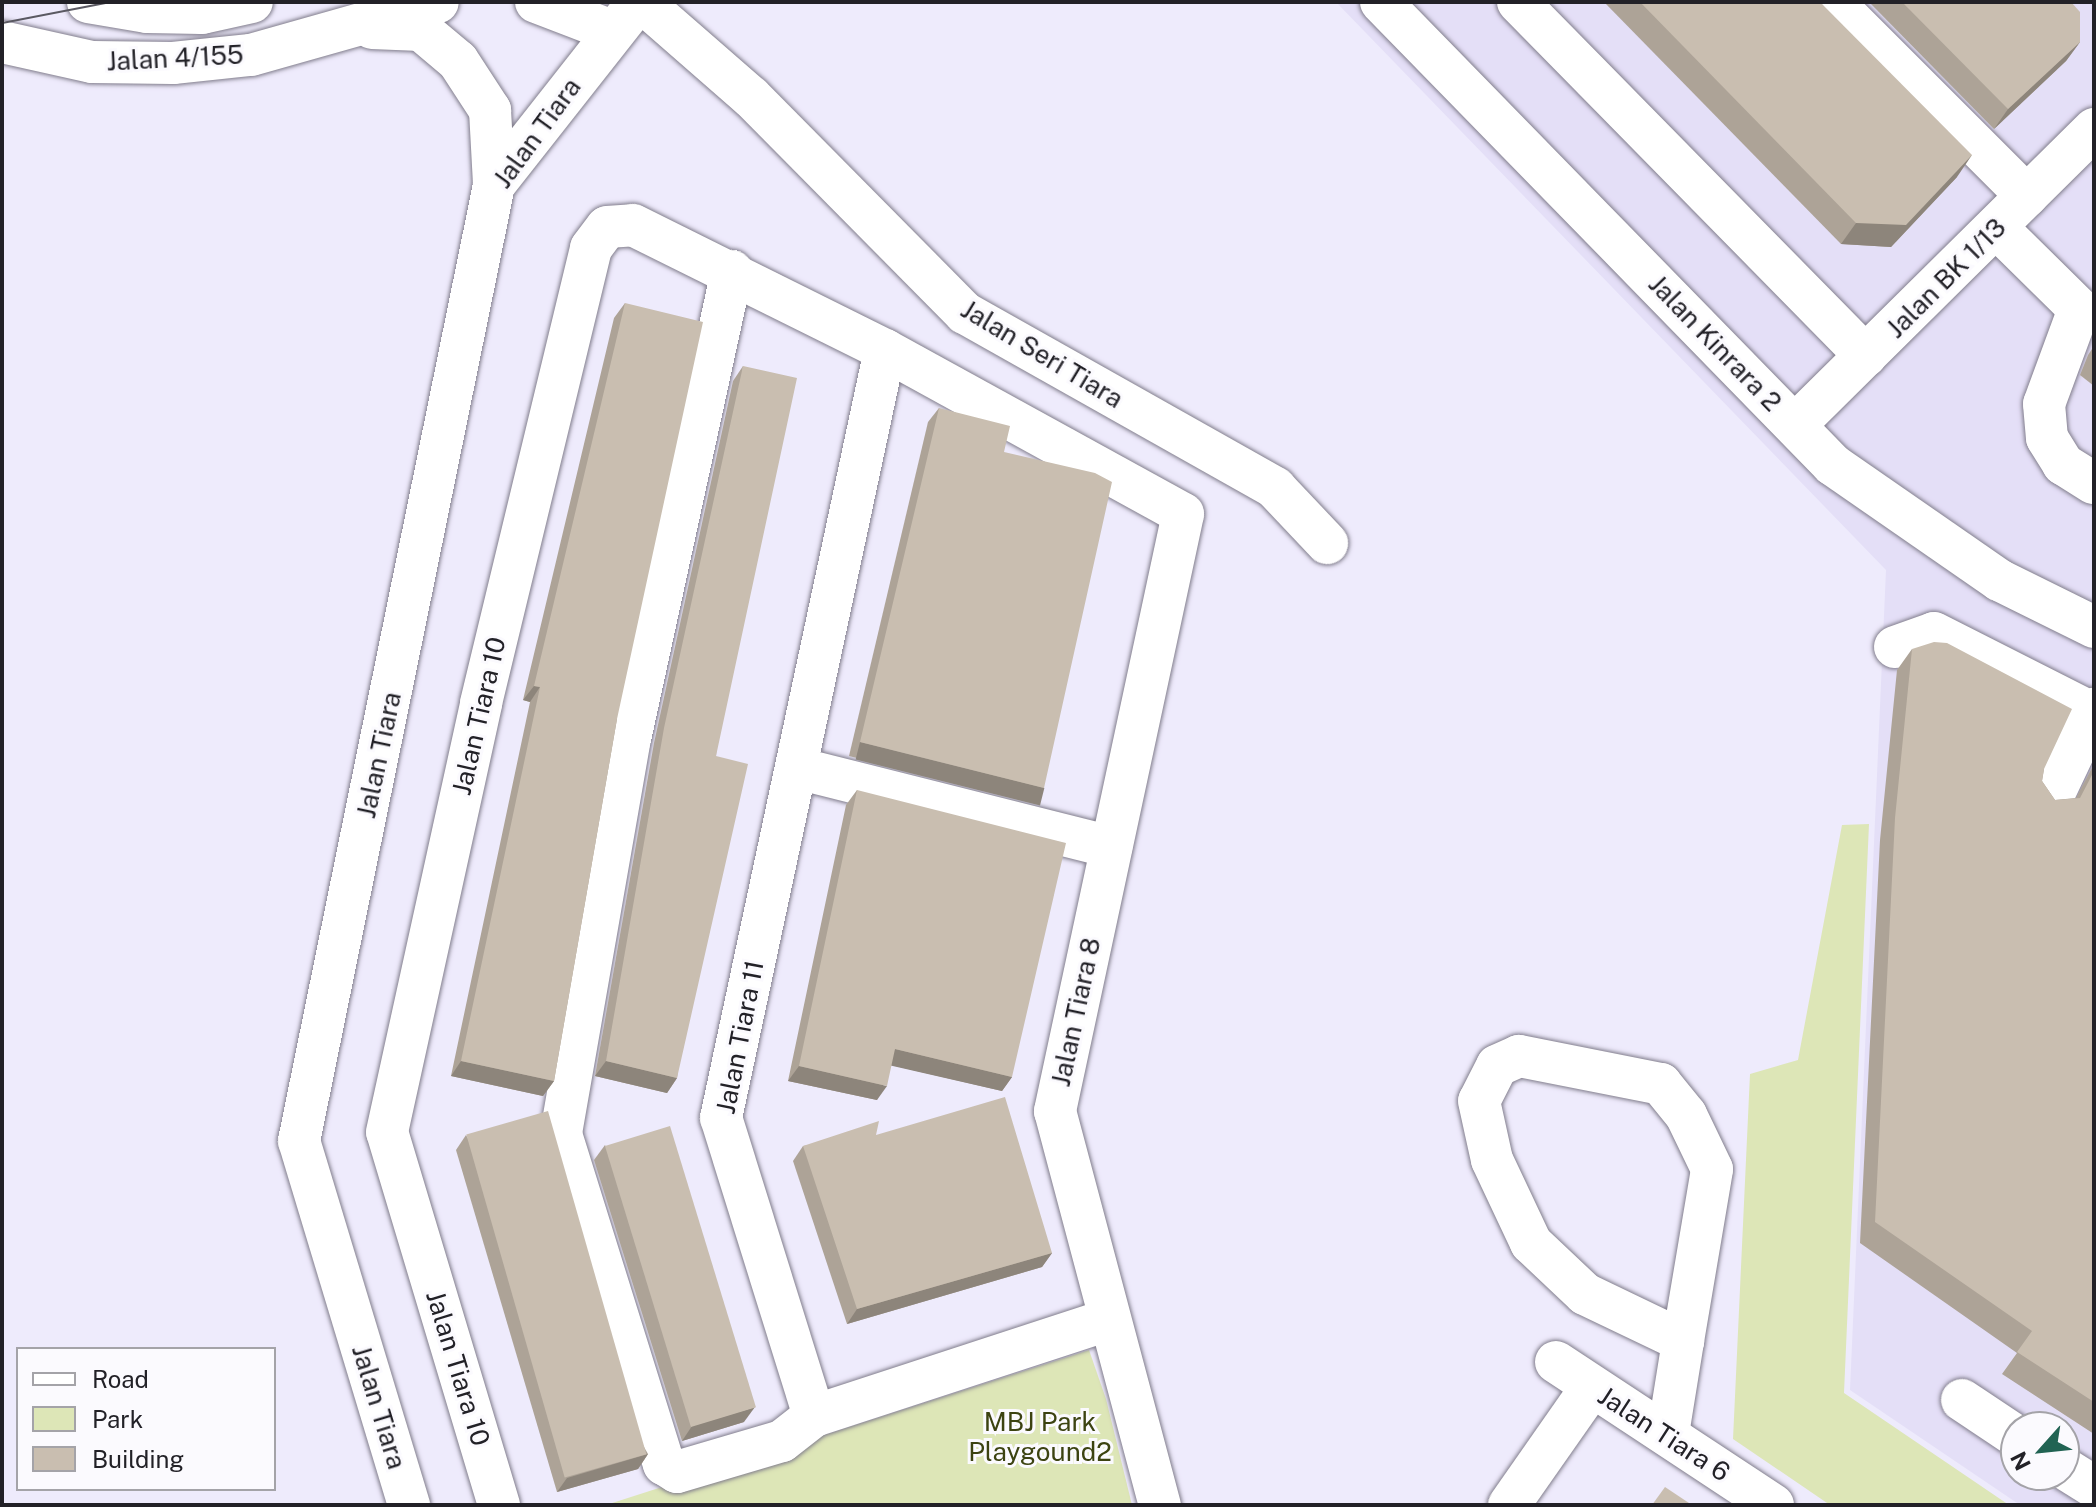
<!DOCTYPE html>
<html>
<head>
<meta charset="utf-8">
<style>
	body { margin:0 }
	#map { position:relative; width:2096px; height:1507px; overflow:hidden; background:#eeebfc; font-family:"Public Sans",sans-serif }
	div>[style] { position:absolute }
	.built>* { inset:0; background:#e4dff7 }
	.green>* { inset:0; background:#dde6b7 }
	.roads { filter:drop-shadow(0 0 2px #817d8c) drop-shadow(0 0 2px #817d8c) }
	.minor>* { height:42px; margin:-21px; padding:0 21px; transform-origin:21px; border-radius:21px; background:#fff }
	.tram>* { height:2px; margin:-1px; padding:0 1px; transform-origin:1px; border-radius:1px; background:#5a5962 }
	.wall>* { inset:0; background:#ada397 }
	.shaded-wall>* { inset:0; background:#8d857b; transform-origin:0 0 }
	.building>* { inset:0; background:#c9beb0; transform-origin:0 0 }
	span { translate:-50% -50%; white-space:nowrap; text-align:center; line-height:1.15; -webkit-text-stroke:6px #fbfafe; paint-order:stroke }
	.street-label { font-size:26px; color:#222127 }
	.park-label { font-size:26px; color:#3c4311 }
	.frame { position:absolute; inset:0; border:4px solid #222127; pointer-events:none }
	.legend { position:absolute; left:16px; top:1347px; width:260px; height:144px; box-sizing:border-box; background:#fbfafe; border:2px solid #a4a3a8; margin:0; padding:10px 14px; list-style:none; font-size:24px; color:#222127 }
	.legend li { display:flex; align-items:center; gap:16px; height:40px }
	.legend b { width:40px; border:2px solid #a4a3a8 }
	.north { position:absolute; left:2000px; top:1411px; width:80px; height:80px; box-sizing:border-box; background:#fbfafe; border:2px solid #a4a3a8; border-radius:50%; rotate:243deg; font-size:22px; font-weight:700; line-height:32px; text-align:center; color:#222127 }
	.north::after { content:''; display:block; margin:auto; width:28px; height:36px; background:#216353; clip-path:polygon(50% 0,100% 100%,50% 72%,0 100%) }
</style>
</head>
<body>
<div id="map">
	<div class="built">
		<div style="clip-path:polygon(evenodd,1336px 2px,2094px 2px,2094px 1505px,2020px 1505px,1850px 1390px,1886px 570px,1336px 2px,2016px 1427px,2064px 1427px,2064px 1475px,2016px 1475px,2016px 1427px)"></div>
	</div>
	<div class="green">
		<div style="clip-path:polygon(1869px 824px,1844px 1393px,2009px 1505px,1830px 1505px,1733px 1439px,1750px 1074px,1798px 1060px,1842px 825px)"></div>
		<div style="clip-path:polygon(1089px 1350px,1106px 1399px,1132px 1505px,606px 1505px)"></div>
	</div>
	<div class="roads">
		<div class="minor">
			<div style="left:88px;top:2px;width:60px;rotate:9.6deg"></div>
			<div style="left:147px;top:12px;width:55px;rotate:1deg"></div>
			<div style="left:202px;top:13px;width:51px;rotate:-12.4deg"></div>
			<div style="left:536px;top:2px;width:81px;rotate:20.9deg"></div>
			<div style="left:642px;top:2px;width:145px;rotate:41.1deg"></div>
			<div style="left:751px;top:97px;width:304px;rotate:45.3deg"></div>
			<div style="left:965px;top:313px;width:356px;rotate:29.4deg"></div>
			<div style="left:1275px;top:488px;width:76px;rotate:46.6deg"></div>
			<div style="left:1381px;top:2px;width:647px;rotate:45.69deg"></div>
			<div style="left:1833px;top:465px;width:202px;rotate:34.7deg"></div>
			<div style="left:1999px;top:580px;width:106px;rotate:26.3deg"></div>
			<div style="left:1518px;top:2px;width:496px;rotate:45.5deg"></div>
			<div style="left:1833px;top:2px;width:274px;rotate:45deg"></div>
			<div style="left:372px;top:28px;width:49px;rotate:2.3deg"></div>
			<div style="left:421px;top:30px;width:48px;rotate:40deg"></div>
			<div style="left:458px;top:61px;width:59px;rotate:56.9deg"></div>
			<div style="left:490px;top:110px;width:75px;rotate:86.9deg"></div>
			<div style="left:2px;top:42px;width:92px;rotate:12.5deg"></div>
			<div style="left:92px;top:62px;width:81px;rotate:0.7deg"></div>
			<div style="left:173px;top:63px;width:78px;rotate:-5.9deg"></div>
			<div style="left:251px;top:55px;width:194px;rotate:-15.8deg"></div>
			<div style="left:1998px;top:229px;width:114px;rotate:44.6deg"></div>
			<div style="left:2079px;top:309px;width:101px;rotate:110.2deg"></div>
			<div style="left:2044px;top:404px;width:34px;rotate:85deg"></div>
			<div style="left:2047px;top:438px;width:31px;rotate:58deg"></div>
			<div style="left:2063px;top:464px;width:36px;rotate:32deg"></div>
			<div style="left:732px;top:271px;width:478px;rotate:102.3deg"></div>
			<div style="left:630px;top:738px;width:402px;rotate:99.9deg"></div>
			<div style="left:561px;top:1134px;width:346px;rotate:72.7deg"></div>
			<div style="left:664px;top:1464px;width:15px;rotate:32deg"></div>
			<div style="left:677px;top:1472px;width:109px;rotate:-16.4deg"></div>
			<div style="left:782px;top:1441px;width:41px;rotate:-38deg"></div>
			<div style="left:814px;top:1416px;width:308px;rotate:-18.1deg"></div>
			<div style="left:1795px;top:425px;width:421px;rotate:-44.7deg"></div>
			<div style="left:1895px;top:647px;width:41px;rotate:-19.7deg"></div>
			<div style="left:1934px;top:633px;width:177px;rotate:26.9deg"></div>
			<div style="left:797px;top:768px;width:324px;rotate:14.1deg"></div>
			<div style="left:2051px;top:800px;width:101px;rotate:-64.7deg"></div>
			<div style="left:1556px;top:1362px;width:260px;rotate:33.4deg"></div>
			<div style="left:1962px;top:1400px;width:65px;rotate:33.7deg"></div>
			<div style="left:814px;top:1416px;width:312px;rotate:-107.3deg"></div>
			<div style="left:721px;top:1118px;width:785px;rotate:-77.95deg"></div>
			<div style="left:1668px;top:1434px;width:94px;rotate:-80.8deg"></div>
			<div style="left:1683px;top:1341px;width:174px;rotate:-80.4deg"></div>
			<div style="left:1712px;top:1169px;width:60px;rotate:-115.7deg"></div>
			<div style="left:1686px;top:1115px;width:40px;rotate:-129deg"></div>
			<div style="left:1661px;top:1084px;width:145px;rotate:-168.8deg"></div>
			<div style="left:1519px;top:1056px;width:24px;rotate:156deg"></div>
			<div style="left:1497px;top:1066px;width:39px;rotate:117deg"></div>
			<div style="left:1479px;top:1101px;width:60px;rotate:77.6deg"></div>
			<div style="left:1492px;top:1160px;width:92px;rotate:64.8deg"></div>
			<div style="left:1531px;top:1243px;width:74px;rotate:43.4deg"></div>
			<div style="left:1585px;top:1294px;width:109px;rotate:25.6deg"></div>
			<div style="left:2064px;top:1468px;width:36px;rotate:32deg"></div>
			<div style="left:409px;top:1505px;width:380px;rotate:-106.8deg"></div>
			<div style="left:299px;top:1141px;width:976px;rotate:-78.47deg"></div>
			<div style="left:494px;top:185px;width:233px;rotate:-51.8deg"></div>
			<div style="left:499px;top:1505px;width:389px;rotate:-106.7deg"></div>
			<div style="left:387px;top:1132px;width:439px;rotate:-77.6deg"></div>
			<div style="left:481px;top:703px;width:468px;rotate:-76.4deg"></div>
			<div style="left:591px;top:248px;width:26px;rotate:-53deg"></div>
			<div style="left:607px;top:227px;width:26px;rotate:-4deg"></div>
			<div style="left:633px;top:225px;width:281px;rotate:26.4deg"></div>
			<div style="left:885px;top:350px;width:340px;rotate:28.8deg"></div>
			<div style="left:1183px;top:514px;width:611px;rotate:102.1deg"></div>
			<div style="left:1055px;top:1111px;width:408px;rotate:75.1deg"></div>
			<div style="left:1509px;top:1505px;width:143px;rotate:-55deg"></div>
		</div>
	</div>
	<div class="tram">
		<div style="left:2px;top:23px;width:111px;rotate:-10.9deg"></div>
	</div>
	<div class="wall">
		<div style="clip-path:polygon(1604px 2px,1820px 2px,1957px 177px,1891px 247px,1841px 244px)"></div>
		<div style="clip-path:polygon(1869px 2px,2071px 2px,2080px 42px,2066px 61px,1994px 129px)"></div>
		<div style="clip-path:polygon(625px 303px,617px 719px,554px 1081px,543px 1096px,451px 1076px,530px 702px,523px 700px,614px 318px)"></div>
		<div style="clip-path:polygon(2094px 346px,2094px 386px,2080px 375px,2088px 355px)"></div>
		<div style="clip-path:polygon(743px 366px,716px 756px,677px 1078px,667px 1093px,595px 1076px,654px 743px,733px 381px)"></div>
		<div style="clip-path:polygon(939px 408px,1004px 452px,1044px 788px,1034px 803px,849px 756px,928px 422px)"></div>
		<div style="clip-path:polygon(1912px 649px,2044px 769px,2042px 781px,2055px 800px,2076px 798px,2094px 764px,2094px 1434px,2002px 1374px,2017px 1353px,1860px 1243px,1880px 840px,1897px 670px)"></div>
		<div style="clip-path:polygon(857px 790px,1012px 1077px,1002px 1091px,891px 1065px,877px 1100px,788px 1081px,846px 805px)"></div>
		<div style="clip-path:polygon(466px 1135px,648px 1454px,638px 1469px,557px 1492px,456px 1150px)"></div>
		<div style="clip-path:polygon(876px 1135px,1052px 1253px,1042px 1267px,847px 1324px,793px 1161px,803px 1146px)"></div>
		<div style="clip-path:polygon(605px 1145px,744px 1422px,682px 1441px,594px 1160px)"></div>
	</div>
	<div class="shaded-wall">
		<div style="clip-path:polygon(2080px 42px,2066px 61px,1994px 129px,2008px 109px)"></div>
		<div style="clip-path:polygon(1972px 155px,1957px 177px,1891px 247px,1841px 244px,1856px 223px)"></div>
		<div style="clip-path:polygon(534px 686px,540px 687px,530px 702px,523px 700px)"></div>
		<div style="left:860px;top:742px;width:190px;height:18px;rotate:14deg"></div>
		<div style="clip-path:polygon(895px 1049px,1012px 1077px,1002px 1091px,884px 1064px)"></div>
		<div style="clip-path:polygon(461px 1061px,554px 1081px,543px 1096px,451px 1076px)"></div>
		<div style="clip-path:polygon(606px 1061px,677px 1078px,667px 1093px,595px 1076px)"></div>
		<div style="clip-path:polygon(799px 1066px,887px 1086px,877px 1100px,788px 1081px)"></div>
		<div style="clip-path:polygon(1052px 1253px,1042px 1267px,847px 1324px,857px 1309px)"></div>
		<div style="clip-path:polygon(755px 1407px,744px 1422px,682px 1441px,692px 1426px)"></div>
		<div style="clip-path:polygon(648px 1454px,638px 1469px,557px 1492px,567px 1478px)"></div>
	</div>
	<div class="building">
		<div style="clip-path:polygon(1640px 2px,1820px 2px,1972px 155px,1906px 225px,1856px 223px)"></div>
		<div style="clip-path:polygon(1902px 2px,2071px 2px,2080px 12px,2080px 42px,2008px 109px)"></div>
		<div style="clip-path:polygon(625px 303px,703px 322px,617px 719px,554px 1081px,461px 1061px,540px 687px,534px 686px)"></div>
		<div style="clip-path:polygon(743px 366px,797px 378px,716px 756px,748px 764px,677px 1078px,606px 1061px,664px 728px)"></div>
		<div style="clip-path:polygon(939px 408px,1010px 426px,1004px 452px,1095px 473px,1112px 482px,1044px 788px,860px 742px)"></div>
		<div style="clip-path:polygon(1934px 642px,1947px 643px,2072px 709px,2044px 769px,2042px 781px,2055px 800px,2080px 798px,2094px 771px,2094px 1402px,2017px 1352px,2032px 1331px,1875px 1222px,1895px 818px,1912px 649px)"></div>
		<div style="clip-path:polygon(857px 790px,1066px 843px,1012px 1077px,895px 1049px,887px 1086px,799px 1066px)"></div>
		<div style="clip-path:polygon(1005px 1097px,1052px 1253px,857px 1309px,803px 1146px,879px 1121px,876px 1135px)"></div>
		<div style="left:548px;top:1111px;width:357px;height:85px;rotate:74deg"></div>
		<div style="left:670px;top:1126px;width:294px;height:68px;rotate:73deg"></div>
		<div style="clip-path:polygon(1665px 1487px,1692px 1505px,1652px 1505px)"></div>
	</div>
	<div class="street-label">
		<span style="left:175px;top:58px;rotate:-3deg">Jalan 4/155</span>
		<span style="left:537px;top:133px;rotate:-54deg">Jalan Tiara</span>
		<span style="left:1946px;top:278px;rotate:-45deg">Jalan BK 1/13</span>
		<span style="left:1715px;top:343px;rotate:46deg">Jalan Kinrara 2</span>
		<span style="left:1042px;top:354px;rotate:31deg">Jalan Seri Tiara</span>
		<span style="left:479px;top:716px;rotate:-77deg">Jalan Tiara 10</span>
		<span style="left:379px;top:755px;rotate:-78deg">Jalan Tiara</span>
		<span style="left:1076px;top:1012px;rotate:-78deg">Jalan Tiara 8</span>
		<span style="left:740px;top:1037px;rotate:-79deg">Jalan Tiara 11</span>
		<span style="left:458px;top:1368px;rotate:73deg">Jalan Tiara 10</span>
		<span style="left:379px;top:1407px;rotate:73deg">Jalan Tiara</span>
		<span style="left:1664px;top:1434px;rotate:33deg">Jalan Tiara 6</span>
	</div>
	<div class="park-label">
		<span style="left:1040px;top:1437px">MBJ Park<br>Playgound2</span>
	</div>
	<div class="frame"></div>
	<ul class="legend">
	<li><b style="height:10px;background:#fff"></b>Road</li>
	<li><b style="height:22px;background:#dde6b7"></b>Park</li>
	<li><b style="height:22px;background:#c9beb0"></b>Building</li>
	</ul>
	<div class="north">N</div>
</div>
</body>
</html>
